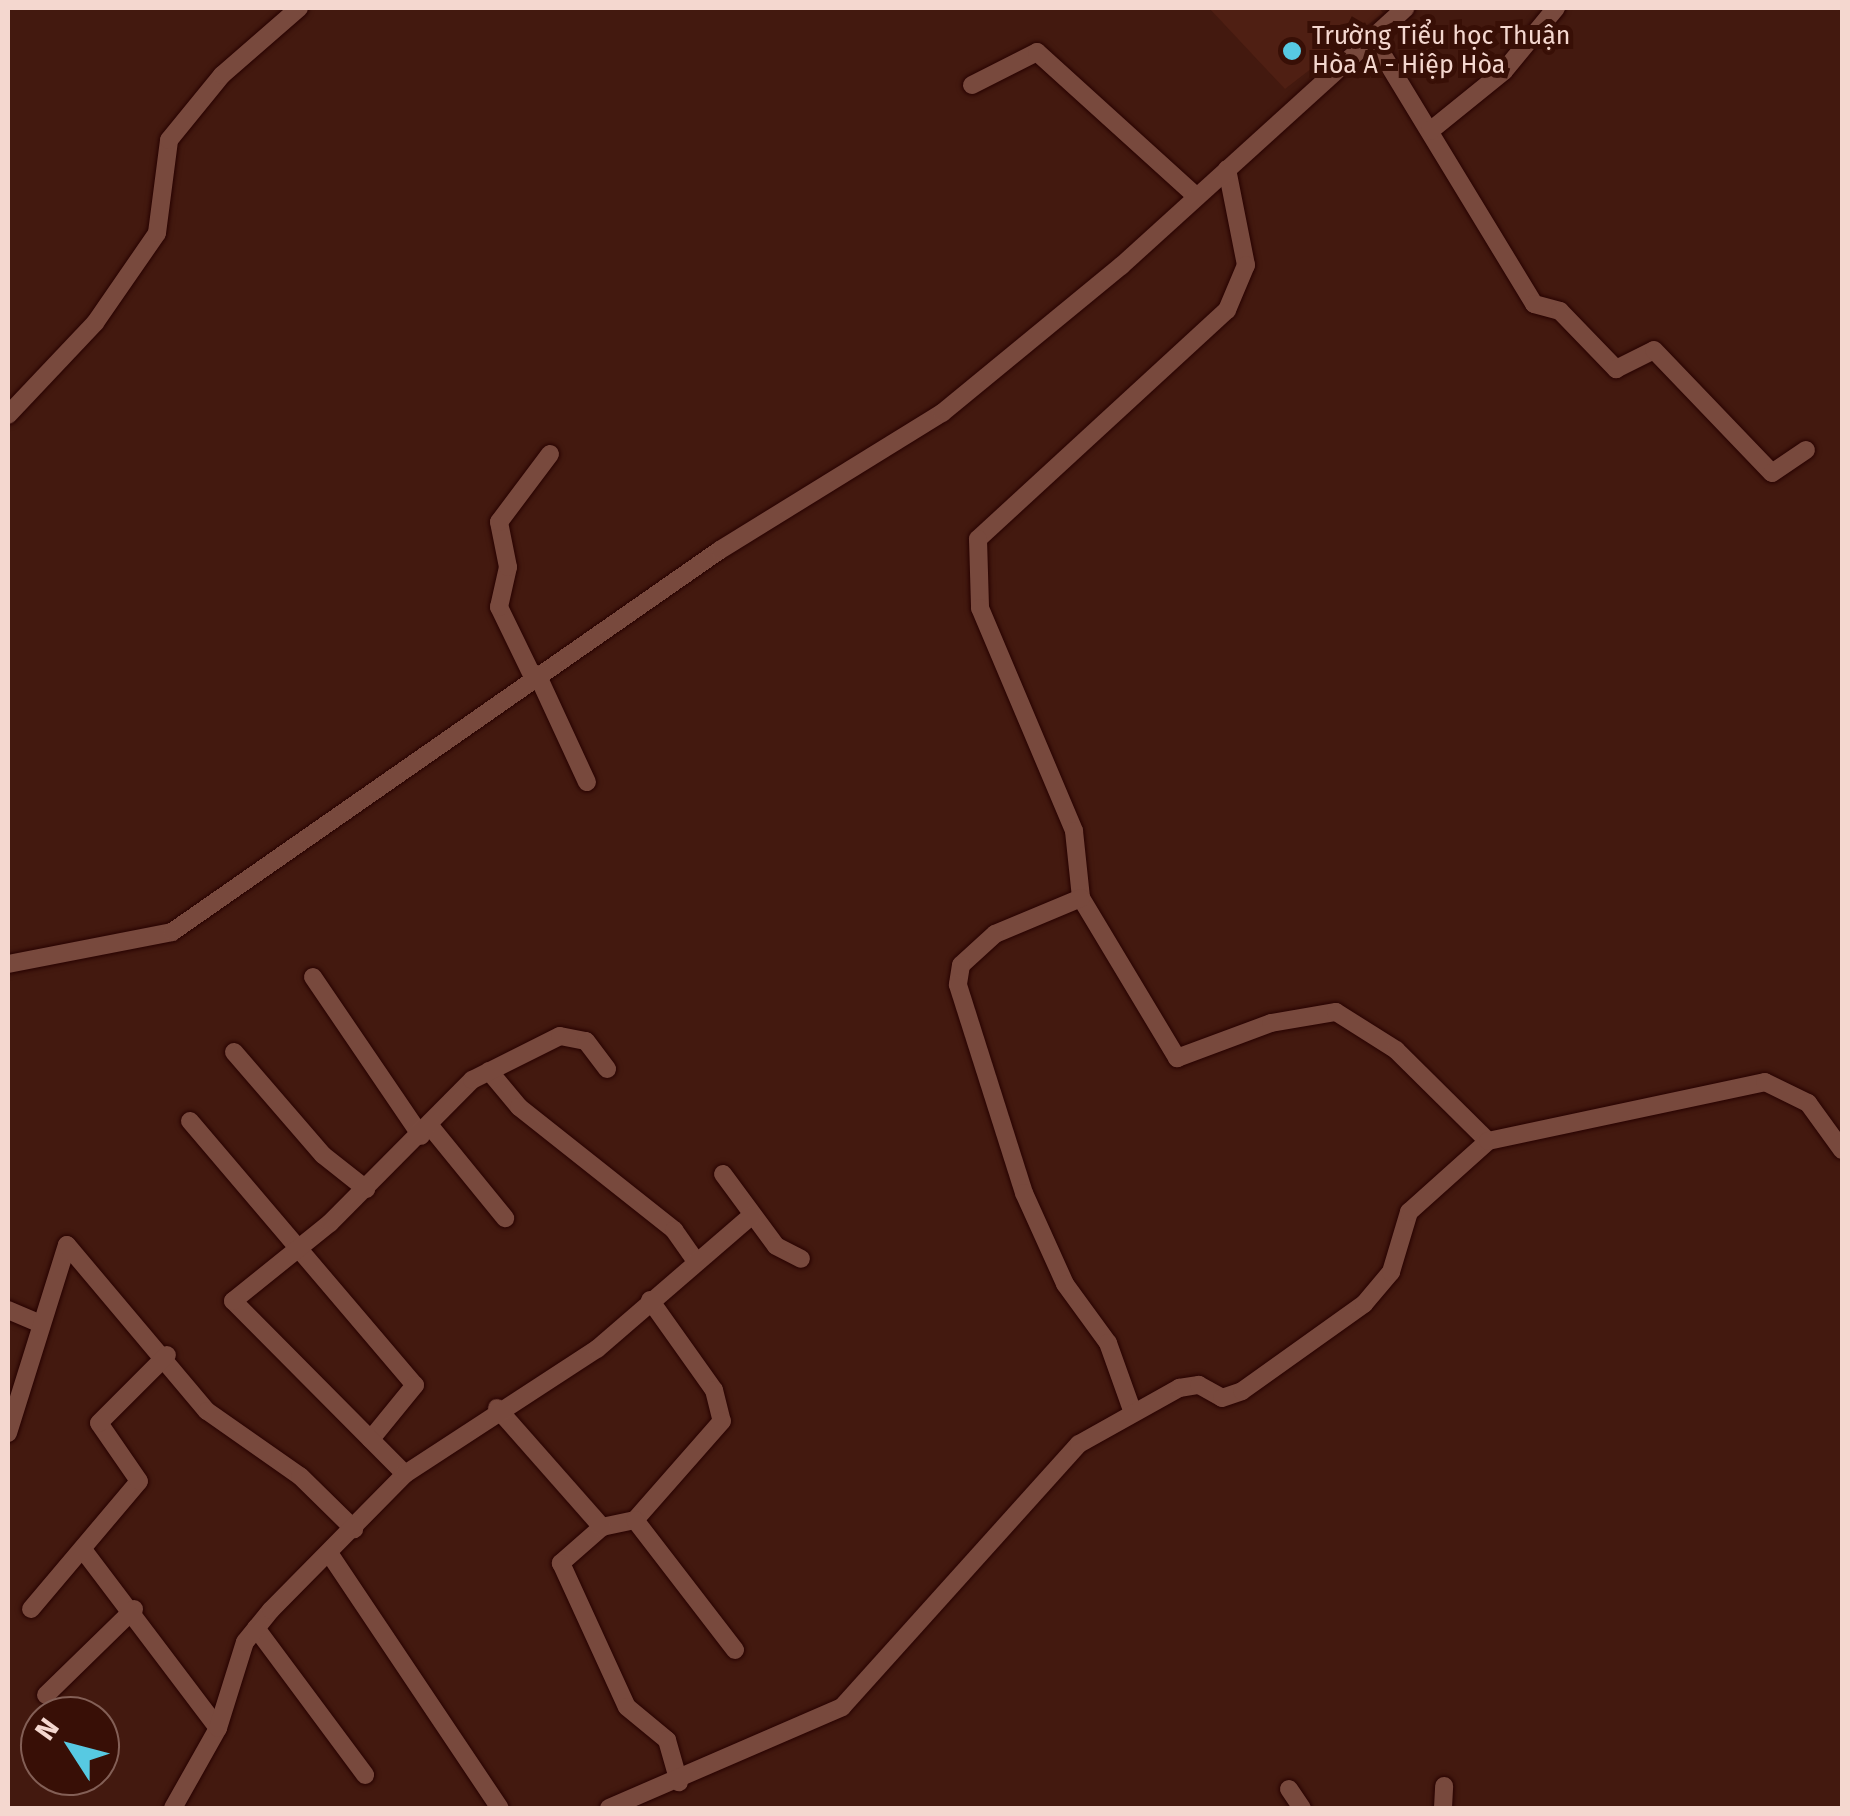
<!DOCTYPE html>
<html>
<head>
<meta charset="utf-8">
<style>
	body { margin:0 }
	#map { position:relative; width:1850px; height:1816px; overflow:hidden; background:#43190f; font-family:"Fira Sans",sans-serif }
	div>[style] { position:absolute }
	.built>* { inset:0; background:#4f1f13 }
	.roads { filter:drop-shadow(0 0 2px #270200) drop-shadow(0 0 2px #270200) }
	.street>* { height:18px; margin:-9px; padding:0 9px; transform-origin:9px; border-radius:9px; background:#78493d }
	.dots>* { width:28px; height:28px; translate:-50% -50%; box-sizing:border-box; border:5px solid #380f06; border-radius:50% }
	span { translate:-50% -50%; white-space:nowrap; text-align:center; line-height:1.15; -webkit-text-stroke:10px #380f06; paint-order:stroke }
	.poi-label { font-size:25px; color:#f4d7cf }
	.left { translate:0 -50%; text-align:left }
	.frame { position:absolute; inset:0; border:10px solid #f4d7cf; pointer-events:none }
	.north { position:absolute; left:20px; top:1696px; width:100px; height:100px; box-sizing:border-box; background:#380f06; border:2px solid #835f56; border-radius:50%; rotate:306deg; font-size:28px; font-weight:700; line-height:40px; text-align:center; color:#f4d7cf }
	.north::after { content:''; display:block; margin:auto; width:35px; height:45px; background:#57c9e2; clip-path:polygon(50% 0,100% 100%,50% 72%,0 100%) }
</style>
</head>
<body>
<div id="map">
	<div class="built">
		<div style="clip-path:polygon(1209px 8px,1379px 8px,1383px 13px,1285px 89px)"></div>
	</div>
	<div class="roads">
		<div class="street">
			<div style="left:1373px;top:39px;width:310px;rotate:58.7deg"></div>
			<div style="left:1534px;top:304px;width:27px;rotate:15deg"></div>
			<div style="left:1560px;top:311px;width:81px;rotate:46deg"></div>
			<div style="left:1616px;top:369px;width:42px;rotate:-26.6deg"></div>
			<div style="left:1654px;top:350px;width:170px;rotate:46.2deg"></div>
			<div style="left:1772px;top:473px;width:41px;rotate:-34.1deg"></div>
			<div style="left:972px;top:85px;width:73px;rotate:-26.9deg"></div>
			<div style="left:1037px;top:52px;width:215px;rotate:42.2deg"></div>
			<div style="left:1430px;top:131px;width:95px;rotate:-39deg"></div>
			<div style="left:1504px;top:71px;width:82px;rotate:-50.5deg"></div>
			<div style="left:1227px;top:169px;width:98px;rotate:78.8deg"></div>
			<div style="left:1246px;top:265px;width:49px;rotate:112.9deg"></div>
			<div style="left:1227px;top:310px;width:338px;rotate:137.4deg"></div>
			<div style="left:978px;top:539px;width:69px;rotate:88.3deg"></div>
			<div style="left:980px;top:608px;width:242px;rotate:67.1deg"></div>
			<div style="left:1074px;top:831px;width:67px;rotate:84deg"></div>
			<div style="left:1081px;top:898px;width:187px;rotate:59deg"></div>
			<div style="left:1177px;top:1058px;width:100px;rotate:-20.4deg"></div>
			<div style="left:1271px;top:1023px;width:66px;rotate:-9.6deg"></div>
			<div style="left:1336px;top:1012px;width:71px;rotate:32.3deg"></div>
			<div style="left:1396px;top:1050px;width:129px;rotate:44.7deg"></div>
			<div style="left:8px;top:415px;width:127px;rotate:-46.6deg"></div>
			<div style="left:95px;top:323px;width:109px;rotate:-55.4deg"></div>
			<div style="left:157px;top:233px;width:94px;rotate:-82.6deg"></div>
			<div style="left:169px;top:140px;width:84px;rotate:-50.8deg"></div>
			<div style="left:222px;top:75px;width:102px;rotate:-41deg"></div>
			<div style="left:537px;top:674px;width:119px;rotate:65.2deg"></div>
			<div style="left:533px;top:677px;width:78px;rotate:-115.9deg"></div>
			<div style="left:499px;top:607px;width:41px;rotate:-77.3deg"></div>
			<div style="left:508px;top:567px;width:46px;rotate:-101.3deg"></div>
			<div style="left:499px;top:522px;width:85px;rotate:-53.1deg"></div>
			<div style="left:1081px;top:898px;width:93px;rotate:157.3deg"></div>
			<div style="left:995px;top:934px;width:46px;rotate:137.6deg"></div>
			<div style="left:961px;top:965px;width:20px;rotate:99deg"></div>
			<div style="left:958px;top:985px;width:218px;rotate:72.4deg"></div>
			<div style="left:1024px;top:1193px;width:100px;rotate:65.7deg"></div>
			<div style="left:1065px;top:1284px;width:73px;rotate:53.9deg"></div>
			<div style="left:1108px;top:1343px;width:71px;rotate:70.3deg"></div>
			<div style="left:8px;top:964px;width:167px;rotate:-11deg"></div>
			<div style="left:172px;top:932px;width:668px;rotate:-34.88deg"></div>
			<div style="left:720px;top:550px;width:261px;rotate:-31.7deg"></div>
			<div style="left:942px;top:413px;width:232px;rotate:-39.4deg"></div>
			<div style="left:1121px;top:266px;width:384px;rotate:-42.2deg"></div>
			<div style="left:313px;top:977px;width:192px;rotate:55.8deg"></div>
			<div style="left:234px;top:1052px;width:136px;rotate:49.2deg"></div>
			<div style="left:323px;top:1155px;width:55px;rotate:38.3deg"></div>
			<div style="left:489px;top:1071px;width:47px;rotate:50.2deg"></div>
			<div style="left:519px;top:1107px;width:198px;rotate:38.4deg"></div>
			<div style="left:674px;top:1230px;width:39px;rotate:55deg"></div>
			<div style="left:190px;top:1121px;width:347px;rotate:49.6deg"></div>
			<div style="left:415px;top:1385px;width:70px;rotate:129.2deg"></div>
			<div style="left:430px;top:1126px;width:119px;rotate:50.8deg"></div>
			<div style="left:723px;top:1174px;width:89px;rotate:53.6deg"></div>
			<div style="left:776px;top:1246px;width:28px;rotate:27deg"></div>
			<div style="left:650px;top:1300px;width:110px;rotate:54.6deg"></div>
			<div style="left:714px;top:1390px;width:32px;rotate:76deg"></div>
			<div style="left:722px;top:1421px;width:132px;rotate:131.3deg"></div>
			<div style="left:635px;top:1520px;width:34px;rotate:168deg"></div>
			<div style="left:602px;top:1527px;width:55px;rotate:138.7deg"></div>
			<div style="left:561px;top:1563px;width:158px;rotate:65.4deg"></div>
			<div style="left:627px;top:1707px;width:52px;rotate:39.5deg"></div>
			<div style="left:667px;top:1740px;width:44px;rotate:74.1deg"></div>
			<div style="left:8px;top:1310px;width:30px;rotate:23deg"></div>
			<div style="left:497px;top:1408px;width:159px;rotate:48.6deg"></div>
			<div style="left:8px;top:1433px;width:197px;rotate:-72.6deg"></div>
			<div style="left:67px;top:1245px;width:217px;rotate:49.9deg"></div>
			<div style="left:207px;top:1411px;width:113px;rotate:35deg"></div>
			<div style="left:300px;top:1476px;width:76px;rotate:44.5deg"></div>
			<div style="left:405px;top:1474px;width:244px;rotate:-134.8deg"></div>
			<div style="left:233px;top:1301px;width:124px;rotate:-38.8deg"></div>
			<div style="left:330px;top:1223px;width:202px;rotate:-45.2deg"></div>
			<div style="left:472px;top:1080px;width:98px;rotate:-26.6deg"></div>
			<div style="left:560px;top:1036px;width:26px;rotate:11deg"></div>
			<div style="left:586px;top:1041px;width:35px;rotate:53deg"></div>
			<div style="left:635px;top:1520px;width:164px;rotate:52.4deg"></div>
			<div style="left:84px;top:1551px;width:222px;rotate:52.9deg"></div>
			<div style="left:331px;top:1556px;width:303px;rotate:56.2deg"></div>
			<div style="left:31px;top:1609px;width:167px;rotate:-49.8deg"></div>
			<div style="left:139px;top:1481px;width:70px;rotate:-124.6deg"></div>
			<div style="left:99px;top:1423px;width:96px;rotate:-45deg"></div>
			<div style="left:256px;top:1628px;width:183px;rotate:53.4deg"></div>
			<div style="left:46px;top:1695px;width:123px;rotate:-44.3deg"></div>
			<div style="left:1289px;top:1789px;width:23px;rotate:56deg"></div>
			<div style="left:173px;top:1808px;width:92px;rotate:-60.6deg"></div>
			<div style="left:218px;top:1728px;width:90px;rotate:-72.6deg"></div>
			<div style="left:245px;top:1642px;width:41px;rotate:-50.9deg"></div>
			<div style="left:271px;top:1610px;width:191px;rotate:-45.4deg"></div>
			<div style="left:405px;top:1474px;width:229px;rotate:-33.1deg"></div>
			<div style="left:597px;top:1349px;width:205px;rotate:-40.8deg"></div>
			<div style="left:609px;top:1808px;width:254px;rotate:-23.4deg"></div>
			<div style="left:842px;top:1707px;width:354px;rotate:-48deg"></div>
			<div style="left:1079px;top:1444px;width:115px;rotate:-29.2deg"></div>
			<div style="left:1179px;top:1388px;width:20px;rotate:-9deg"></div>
			<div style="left:1199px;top:1385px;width:26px;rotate:29deg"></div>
			<div style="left:1222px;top:1398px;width:21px;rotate:-19deg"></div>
			<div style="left:1242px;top:1391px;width:150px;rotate:-35.5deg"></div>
			<div style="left:1364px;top:1304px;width:42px;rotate:-49.8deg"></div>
			<div style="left:1391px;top:1272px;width:63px;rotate:-73.3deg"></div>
			<div style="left:1409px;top:1212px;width:106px;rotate:-41.9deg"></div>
			<div style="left:1488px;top:1141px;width:283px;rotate:-12deg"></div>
			<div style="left:1765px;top:1082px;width:48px;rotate:26deg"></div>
			<div style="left:1808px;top:1103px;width:58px;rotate:54.1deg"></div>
			<div style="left:1443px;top:1808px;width:22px;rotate:-87deg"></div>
		</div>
	</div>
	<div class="dots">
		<div style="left:1292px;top:51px;background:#57c9e2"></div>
	</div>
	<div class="poi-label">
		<span class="left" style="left:1312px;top:51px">Trường Tiểu học Thuận<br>Hòa A - Hiệp Hòa</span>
	</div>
	<div class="frame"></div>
	<div class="north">N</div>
</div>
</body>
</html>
